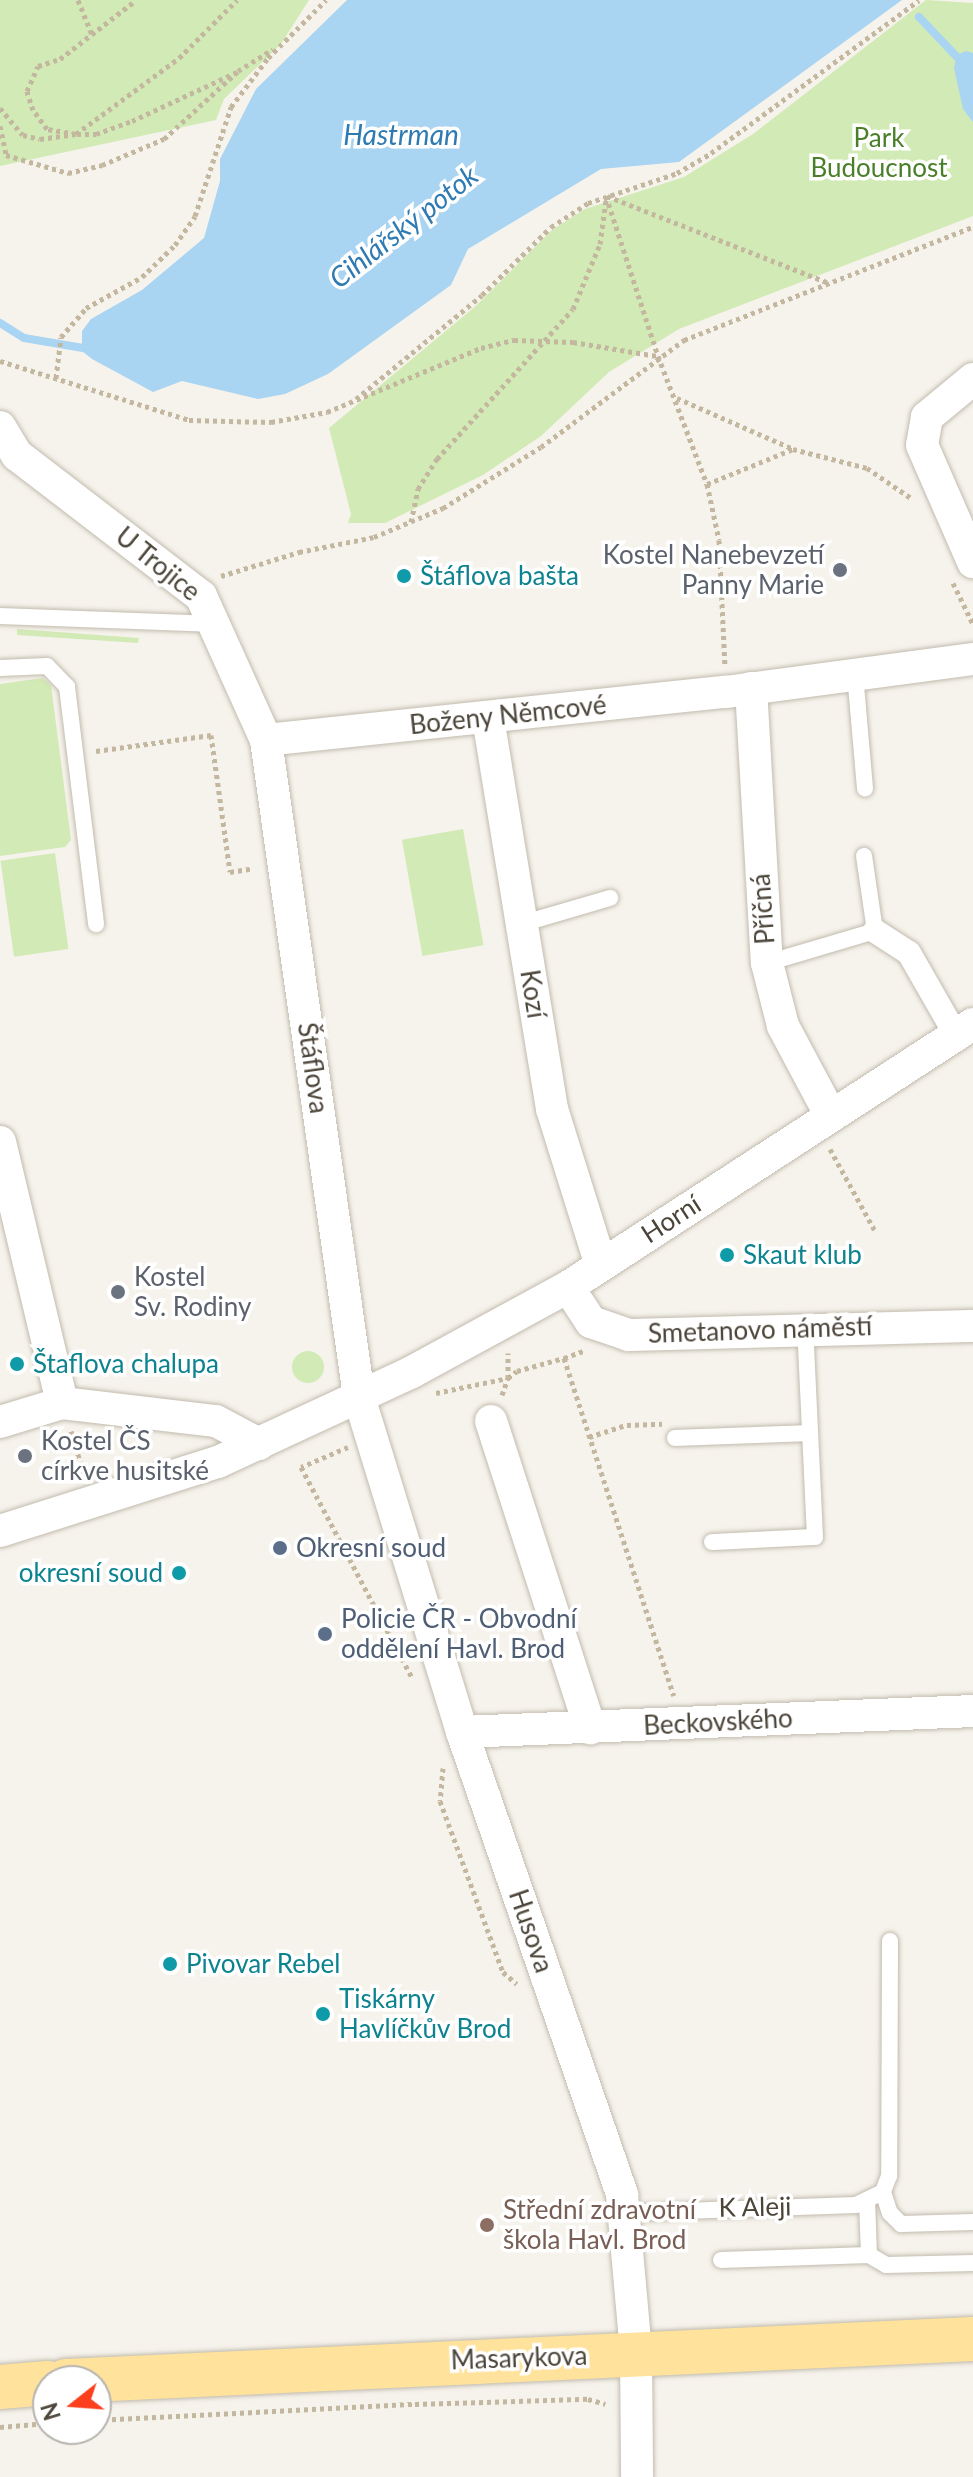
<!DOCTYPE html>
<html>
<head>
<meta charset="utf-8">
<style>
	body { margin:0 }
	#map { position:relative; width:973px; height:2477px; overflow:hidden; background:#f6f3ec; font-family:Lato,sans-serif }
	div>[style] { position:absolute }
	.green>* { inset:0; background:#d2eab5; transform-origin:0 0 }
	.round { border-radius:50% }
	.water>* { inset:0; background:#a9d4f2 }
	.stream>* { height:8px; margin:-4px; padding:0 4px; transform-origin:4px; border-radius:4px; background:#a9d4f2 }
	.path>* { height:5px; margin-top:-2.5px; transform-origin:0; background:repeating-linear-gradient(90deg,#c4b79f 0 4px,transparent 0 8px) }
	.roads { filter:drop-shadow(0 0 2px #c2bbae) drop-shadow(0 0 2px #c2bbae) }
	.service>* { height:16px; margin:-8px; padding:0 8px; transform-origin:8px; border-radius:8px; background:#fff }
	.pedestrian>* { height:24px; margin:-12px; padding:0 12px; transform-origin:12px; border-radius:12px; background:#fff }
	.minor>* { height:32px; margin:-16px; padding:0 16px; transform-origin:16px; border-radius:16px; background:#fff }
	.primary>* { height:44px; margin:-22px; padding:0 22px; transform-origin:22px; border-radius:22px; background:#ffe39c }
	.dots>* { width:22px; height:22px; translate:-50% -50%; box-sizing:border-box; border:4px solid #fff; border-radius:50% }
	span { translate:-50% -50%; white-space:nowrap; text-align:center; line-height:1.15; -webkit-text-stroke:7px #fff; paint-order:stroke }
	.park-label { font-size:26px; color:#4a7f2a }
	.worship-label { font-size:26px; color:#5b616d }
	.right { translate:-100% -50%; text-align:right }
	.left { translate:0 -50%; text-align:left }
	.street-label { font-size:26px; color:#4b4439 }
	.culture-label { font-size:26px; color:#0d838f }
	.service-label { font-size:26px; color:#4e5e75 }
	.education-label { font-size:26px; color:#785e54 }
	.water-label { font-size:28px; color:#2e7ab2; font-style:italic }
	.north { position:absolute; left:32px; top:2365px; width:80px; height:80px; box-sizing:border-box; background:#fff; border:2px solid #b7b4b0; border-radius:50%; rotate:253deg; font-size:22px; font-weight:700; line-height:32px; text-align:center; color:#4b4439 }
	.north::after { content:''; display:block; margin:auto; width:28px; height:36px; background:#fc3f1d; clip-path:polygon(50% 0,100% 100%,50% 72%,0 100%) }
</style>
</head>
<body>
<div id="map">
	<div class="green">
		<div style="clip-path:polygon(0 0,309px 0,281px 44px,224px 99px,216px 120px,0 166px)"></div>
		<div style="clip-path:polygon(926px 0,973px 3px,973px 216px,679px 329px,609px 372px,541px 436px,483px 475px,385px 523px,348px 523px,351px 514px,329px 428px,477px 305px,552px 230px,585px 209px,684px 177px,753px 134px)"></div>
		<div style="clip-path:polygon(17px 629px,139px 638px,138px 643px,17px 635px)"></div>
		<div style="clip-path:polygon(43px 678px,51px 685px,71px 840px,65px 847px,0 856px,0 684px)"></div>
		<div style="left:463px;top:829px;width:118px;height:62px;rotate:80deg"></div>
		<div style="left:55px;top:853px;width:97px;height:55px;rotate:82deg"></div>
		<div class="round" style="left:292px;top:1351px;width:32px;height:32px"></div>
	</div>
	<div class="water">
		<div style="clip-path:polygon(347px 0,902px 0,679px 162px,601px 169px,468px 249px,451px 285px,328px 374px,285px 394px,258px 399px,182px 381px,153px 392px,92px 359px,82px 351px,82px 331px,91px 319px,142px 290px,204px 238px,220px 181px,220px 159px,256px 89px)"></div>
		<div style="clip-path:polygon(966px 51px,973px 53px,973px 122px,963px 109px,954px 68px,957px 55px)"></div>
	</div>
	<div class="stream">
		<div style="left:919px;top:17px;width:79px;rotate:46.5deg"></div>
		<div style="left:0;top:323px;width:28px;rotate:32deg"></div>
		<div style="left:24px;top:338px;width:66px;rotate:9.6deg"></div>
	</div>
	<div class="path">
		<div style="left:78px;top:0;width:38px;rotate:68deg"></div>
		<div style="left:0;top:108px;width:35px;rotate:50deg"></div>
		<div style="left:23px;top:135px;width:17px;rotate:13deg"></div>
		<div style="left:40px;top:139px;width:36px;rotate:-8deg"></div>
		<div style="left:76px;top:134px;width:29px;rotate:-170deg"></div>
		<div style="left:47px;top:129px;width:24px;rotate:-126deg"></div>
		<div style="left:33px;top:110px;width:20px;rotate:-108deg"></div>
		<div style="left:27px;top:91px;width:27px;rotate:-66deg"></div>
		<div style="left:38px;top:66px;width:23px;rotate:-18deg"></div>
		<div style="left:60px;top:59px;width:96px;rotate:-37.8deg"></div>
		<div style="left:0;top:126px;width:30px;rotate:78deg"></div>
		<div style="left:6px;top:155px;width:65px;rotate:16.2deg"></div>
		<div style="left:68px;top:173px;width:35px;rotate:-13deg"></div>
		<div style="left:102px;top:165px;width:67px;rotate:-22.8deg"></div>
		<div style="left:164px;top:139px;width:100px;rotate:-42.6deg"></div>
		<div style="left:238px;top:71px;width:41px;rotate:-32.2deg"></div>
		<div style="left:76px;top:134px;width:128px;rotate:-36.4deg"></div>
		<div style="left:179px;top:58px;width:82px;rotate:-45deg"></div>
		<div style="left:77px;top:134px;width:19px"></div>
		<div style="left:96px;top:134px;width:38px;rotate:-20deg"></div>
		<div style="left:132px;top:121px;width:114px;rotate:-25deg"></div>
		<div style="left:606px;top:196px;width:168px;rotate:72deg"></div>
		<div style="left:658px;top:356px;width:137px;rotate:69.1deg"></div>
		<div style="left:707px;top:484px;width:57px;rotate:77.9deg"></div>
		<div style="left:719px;top:540px;width:127px;rotate:87.3deg"></div>
		<div style="left:607px;top:196px;width:236px;rotate:21.4deg"></div>
		<div style="left:0;top:361px;width:198px;rotate:17.3deg"></div>
		<div style="left:189px;top:420px;width:82px;rotate:1.4deg"></div>
		<div style="left:271px;top:422px;width:57px;rotate:-10.1deg"></div>
		<div style="left:327px;top:412px;width:167px;rotate:-22.6deg"></div>
		<div style="left:481px;top:348px;width:34px;rotate:-14deg"></div>
		<div style="left:514px;top:340px;width:59px;rotate:1.9deg"></div>
		<div style="left:573px;top:342px;width:85px;rotate:9.5deg"></div>
		<div style="left:56px;top:378px;width:41px;rotate:-83deg"></div>
		<div style="left:61px;top:337px;width:38px;rotate:-49deg"></div>
		<div style="left:86px;top:308px;width:64px;rotate:-29deg"></div>
		<div style="left:142px;top:277px;width:46px;rotate:-44.1deg"></div>
		<div style="left:175px;top:245px;width:35px;rotate:-55deg"></div>
		<div style="left:195px;top:216px;width:115px;rotate:-71.7deg"></div>
		<div style="left:231px;top:107px;width:61px;rotate:-52.9deg"></div>
		<div style="left:268px;top:58px;width:82px;rotate:-45deg"></div>
		<div style="left:677px;top:398px;width:127px;rotate:23.7deg"></div>
		<div style="left:793px;top:449px;width:76px;rotate:14.4deg"></div>
		<div style="left:867px;top:468px;width:53px;rotate:34.3deg"></div>
		<div style="left:356px;top:399px;width:163px;rotate:-39.5deg"></div>
		<div style="left:482px;top:295px;width:97px;rotate:-44.6deg"></div>
		<div style="left:551px;top:227px;width:44px;rotate:-33deg"></div>
		<div style="left:588px;top:203px;width:94px;rotate:-18.6deg"></div>
		<div style="left:677px;top:173px;width:39px;rotate:-30deg"></div>
		<div style="left:711px;top:153px;width:258px;rotate:-36.3deg"></div>
		<div style="left:707px;top:484px;width:93px;rotate:-22.1deg"></div>
		<div style="left:411px;top:522px;width:34px;rotate:-78deg"></div>
		<div style="left:418px;top:489px;width:36px;rotate:-58deg"></div>
		<div style="left:437px;top:459px;width:202px;rotate:-47.8deg"></div>
		<div style="left:573px;top:309px;width:70px;rotate:-67.4deg"></div>
		<div style="left:600px;top:244px;width:44px;rotate:-82.2deg"></div>
		<div style="left:221px;top:576px;width:82px;rotate:-17.1deg"></div>
		<div style="left:299px;top:552px;width:76px;rotate:-11.3deg"></div>
		<div style="left:374px;top:537px;width:75px;rotate:-22.8deg"></div>
		<div style="left:443px;top:508px;width:115px;rotate:-31.9deg"></div>
		<div style="left:541px;top:447px;width:179px;rotate:-36.8deg"></div>
		<div style="left:684px;top:340px;width:310px;rotate:-21.4deg"></div>
		<div style="left:953px;top:583px;width:46px;rotate:64deg"></div>
		<div style="left:96px;top:751px;width:116px;rotate:-7.9deg"></div>
		<div style="left:211px;top:735px;width:138px;rotate:82.1deg"></div>
		<div style="left:230px;top:872px;width:24px;rotate:-9deg"></div>
		<div style="left:830px;top:1149px;width:94px;rotate:61.2deg"></div>
		<div style="left:564px;top:1358px;width:23px;rotate:-20deg"></div>
		<div style="left:436px;top:1393px;width:74px;rotate:-11.8deg"></div>
		<div style="left:508px;top:1378px;width:25px;rotate:-90deg"></div>
		<div style="left:502px;top:1395px;width:18px;rotate:-71deg"></div>
		<div style="left:508px;top:1378px;width:11px;rotate:-38deg"></div>
		<div style="left:517px;top:1371px;width:49px;rotate:-15.5deg"></div>
		<div style="left:564px;top:1358px;width:355px;rotate:72deg"></div>
		<div style="left:71px;top:1431px;width:46px;rotate:73.5deg"></div>
		<div style="left:589px;top:1437px;width:40px;rotate:-18deg"></div>
		<div style="left:627px;top:1425px;width:35px;rotate:-2deg"></div>
		<div style="left:348px;top:1447px;width:51px;rotate:156.9deg"></div>
		<div style="left:301px;top:1467px;width:240px;rotate:62.2deg"></div>
		<div style="left:443px;top:1768px;width:33px;rotate:95deg"></div>
		<div style="left:440px;top:1801px;width:182px;rotate:69.8deg"></div>
		<div style="left:503px;top:1972px;width:18px;rotate:41deg"></div>
		<div style="left:96px;top:2420px;width:319px;rotate:-2.9deg"></div>
		<div style="left:415px;top:2404px;width:173px;rotate:-1.7deg"></div>
		<div style="left:588px;top:2399px;width:18px;rotate:16deg"></div>
		<div style="left:0;top:2427px;width:48px;rotate:-4.8deg"></div>
	</div>
	<div class="roads">
		<div class="service">
			<div style="left:0;top:616px;width:216px;rotate:2.1deg"></div>
			<div style="left:0;top:668px;width:47px;rotate:-2.4deg"></div>
			<div style="left:47px;top:666px;width:29px;rotate:46deg"></div>
			<div style="left:67px;top:687px;width:239px;rotate:83deg"></div>
			<div style="left:855px;top:674px;width:115px;rotate:85deg"></div>
			<div style="left:521px;top:924px;width:93px;rotate:-16.3deg"></div>
			<div style="left:767px;top:963px;width:113px;rotate:-16.5deg"></div>
			<div style="left:875px;top:931px;width:76px;rotate:-98.3deg"></div>
			<div style="left:675px;top:1438px;width:135px;rotate:-2.1deg"></div>
			<div style="left:712px;top:1542px;width:103px;rotate:-2.8deg"></div>
			<div style="left:815px;top:1537px;width:210px;rotate:-92.7deg"></div>
			<div style="left:890px;top:1941px;width:235px;rotate:90.2deg"></div>
			<div style="left:889px;top:2176px;width:17px;rotate:111deg"></div>
			<div style="left:883px;top:2192px;width:22px;rotate:72deg"></div>
			<div style="left:890px;top:2213px;width:16px;rotate:45deg"></div>
			<div style="left:901px;top:2224px;width:72px;rotate:-1.6deg"></div>
			<div style="left:625px;top:2213px;width:231px;rotate:-2deg"></div>
			<div style="left:856px;top:2205px;width:30px;rotate:-26deg"></div>
			<div style="left:869px;top:2255px;width:20px;rotate:30deg"></div>
			<div style="left:886px;top:2265px;width:87px;rotate:-1.3deg"></div>
			<div style="left:721px;top:2260px;width:148px;rotate:-1.9deg"></div>
			<div style="left:869px;top:2255px;width:54px;rotate:-92.1deg"></div>
		</div>
		<div class="pedestrian">
			<div style="left:875px;top:931px;width:40px;rotate:32.9deg"></div>
			<div style="left:909px;top:953px;width:95px;rotate:60.2deg"></div>
		</div>
		<div class="minor">
			<div style="left:973px;top:379px;width:60px;rotate:140.4deg"></div>
			<div style="left:927px;top:417px;width:28px;rotate:100deg"></div>
			<div style="left:922px;top:445px;width:128px;rotate:66.4deg"></div>
			<div style="left:0;top:427px;width:33px;rotate:59deg"></div>
			<div style="left:17px;top:455px;width:232px;rotate:37.5deg"></div>
			<div style="left:201px;top:596px;width:158px;rotate:65.7deg"></div>
			<div style="left:266px;top:740px;width:664px;rotate:81.94deg"></div>
			<div style="left:359px;top:1397px;width:350px;rotate:72.9deg"></div>
			<div style="left:462px;top:1732px;width:490px;rotate:70.9deg"></div>
			<div style="left:622px;top:2195px;width:159px;rotate:84.9deg"></div>
			<div style="left:636px;top:2353px;width:124px;rotate:89.5deg"></div>
			<div style="left:751px;top:688px;width:275px;rotate:86.7deg"></div>
			<div style="left:767px;top:963px;width:65px;rotate:75.7deg"></div>
			<div style="left:783px;top:1026px;width:102px;rotate:61.9deg"></div>
			<div style="left:488px;top:718px;width:396px;rotate:80.7deg"></div>
			<div style="left:552px;top:1109px;width:164px;rotate:72.6deg"></div>
			<div style="left:266px;top:740px;width:462px;rotate:-6deg"></div>
			<div style="left:726px;top:692px;width:249px;rotate:-7.6deg"></div>
			<div style="left:0;top:1142px;width:268px;rotate:76.6deg"></div>
			<div style="left:568px;top:1287px;width:42px;rotate:56.7deg"></div>
			<div style="left:591px;top:1322px;width:39px;rotate:19deg"></div>
			<div style="left:628px;top:1335px;width:345px;rotate:-1.5deg"></div>
			<div style="left:491px;top:1421px;width:323px;rotate:72.1deg"></div>
			<div style="left:0;top:1422px;width:65px;rotate:-17deg"></div>
			<div style="left:62px;top:1403px;width:155px;rotate:6.7deg"></div>
			<div style="left:216px;top:1421px;width:49px;rotate:28.1deg"></div>
			<div style="left:0;top:1531px;width:229px;rotate:-17.6deg"></div>
			<div style="left:218px;top:1462px;width:214px;rotate:-24.9deg"></div>
			<div style="left:412px;top:1372px;width:178px;rotate:-28.6deg"></div>
			<div style="left:568px;top:1287px;width:483px;rotate:-33deg"></div>
			<div style="left:462px;top:1732px;width:511px;rotate:-2.35deg"></div>
		</div>
		<div class="primary">
			<div style="left:66px;top:2381px;width:908px;rotate:-2.65deg"></div>
			<div style="left:0;top:2387px;width:48px;rotate:-4.8deg"></div>
		</div>
	</div>
	<div class="dots">
		<div style="left:840px;top:570px;background:#6b7280"></div>
		<div style="left:404px;top:576px;background:#0f9aa8"></div>
		<div style="left:727px;top:1255px;background:#0f9aa8"></div>
		<div style="left:118px;top:1292px;background:#6b7280"></div>
		<div style="left:17px;top:1364px;background:#0f9aa8"></div>
		<div style="left:25px;top:1456px;background:#6b7280"></div>
		<div style="left:280px;top:1548px;background:#5c6f8a"></div>
		<div style="left:179px;top:1573px;background:#0f9aa8"></div>
		<div style="left:325px;top:1634px;background:#5c6f8a"></div>
		<div style="left:170px;top:1964px;background:#0f9aa8"></div>
		<div style="left:323px;top:2014px;background:#0f9aa8"></div>
		<div style="left:487px;top:2225px;background:#8d6e63"></div>
	</div>
	<div class="park-label">
		<span style="left:879px;top:153px">Park<br>Budoucnost</span>
	</div>
	<div class="worship-label">
		<span class="right" style="left:824px;top:570px">Kostel Nanebevzetí<br>Panny Marie</span>
		<span class="left" style="left:134px;top:1292px">Kostel<br>Sv. Rodiny</span>
		<span class="left" style="left:41px;top:1456px">Kostel ČS<br>církve husitské</span>
	</div>
	<div class="street-label">
		<span style="left:158px;top:564px;rotate:39deg">U Trojice</span>
		<span style="left:508px;top:715px;rotate:-6deg">Boženy Němcové</span>
		<span style="left:763px;top:909px;rotate:-94deg">Příčná</span>
		<span style="left:533px;top:994px;rotate:81deg">Kozí</span>
		<span style="left:313px;top:1068px;rotate:82deg">Štáflova</span>
		<span style="left:671px;top:1219px;rotate:-33deg">Horní</span>
		<span style="left:760px;top:1330px;rotate:-2deg">Smetanovo náměstí</span>
		<span style="left:718px;top:1722px;rotate:-3deg">Beckovského</span>
		<span style="left:531px;top:1931px;rotate:71deg">Husova</span>
		<span style="left:755px;top:2207px;rotate:-1deg">K Aleji</span>
		<span style="left:519px;top:2358px;rotate:-2deg">Masarykova</span>
	</div>
	<div class="culture-label">
		<span class="left" style="left:420px;top:576px">Štáflova bašta</span>
		<span class="left" style="left:743px;top:1255px">Skaut klub</span>
		<span class="left" style="left:33px;top:1364px">Štaflova chalupa</span>
		<span class="right" style="left:163px;top:1573px">okresní soud</span>
		<span class="left" style="left:186px;top:1964px">Pivovar Rebel</span>
		<span class="left" style="left:339px;top:2014px">Tiskárny<br>Havlíčkův Brod</span>
	</div>
	<div class="service-label">
		<span class="left" style="left:296px;top:1548px">Okresní soud</span>
		<span class="left" style="left:341px;top:1634px">Policie ČR - Obvodní<br>oddělení Havl. Brod</span>
	</div>
	<div class="education-label">
		<span class="left" style="left:503px;top:2225px">Střední zdravotní<br>škola Havl. Brod</span>
	</div>
	<div class="water-label">
		<span style="left:401px;top:134px">Hastrman</span>
		<span style="left:403px;top:226px;rotate:-38deg">Cihlářský potok</span>
	</div>
	<div class="north">N</div>
</div>
</body>
</html>
